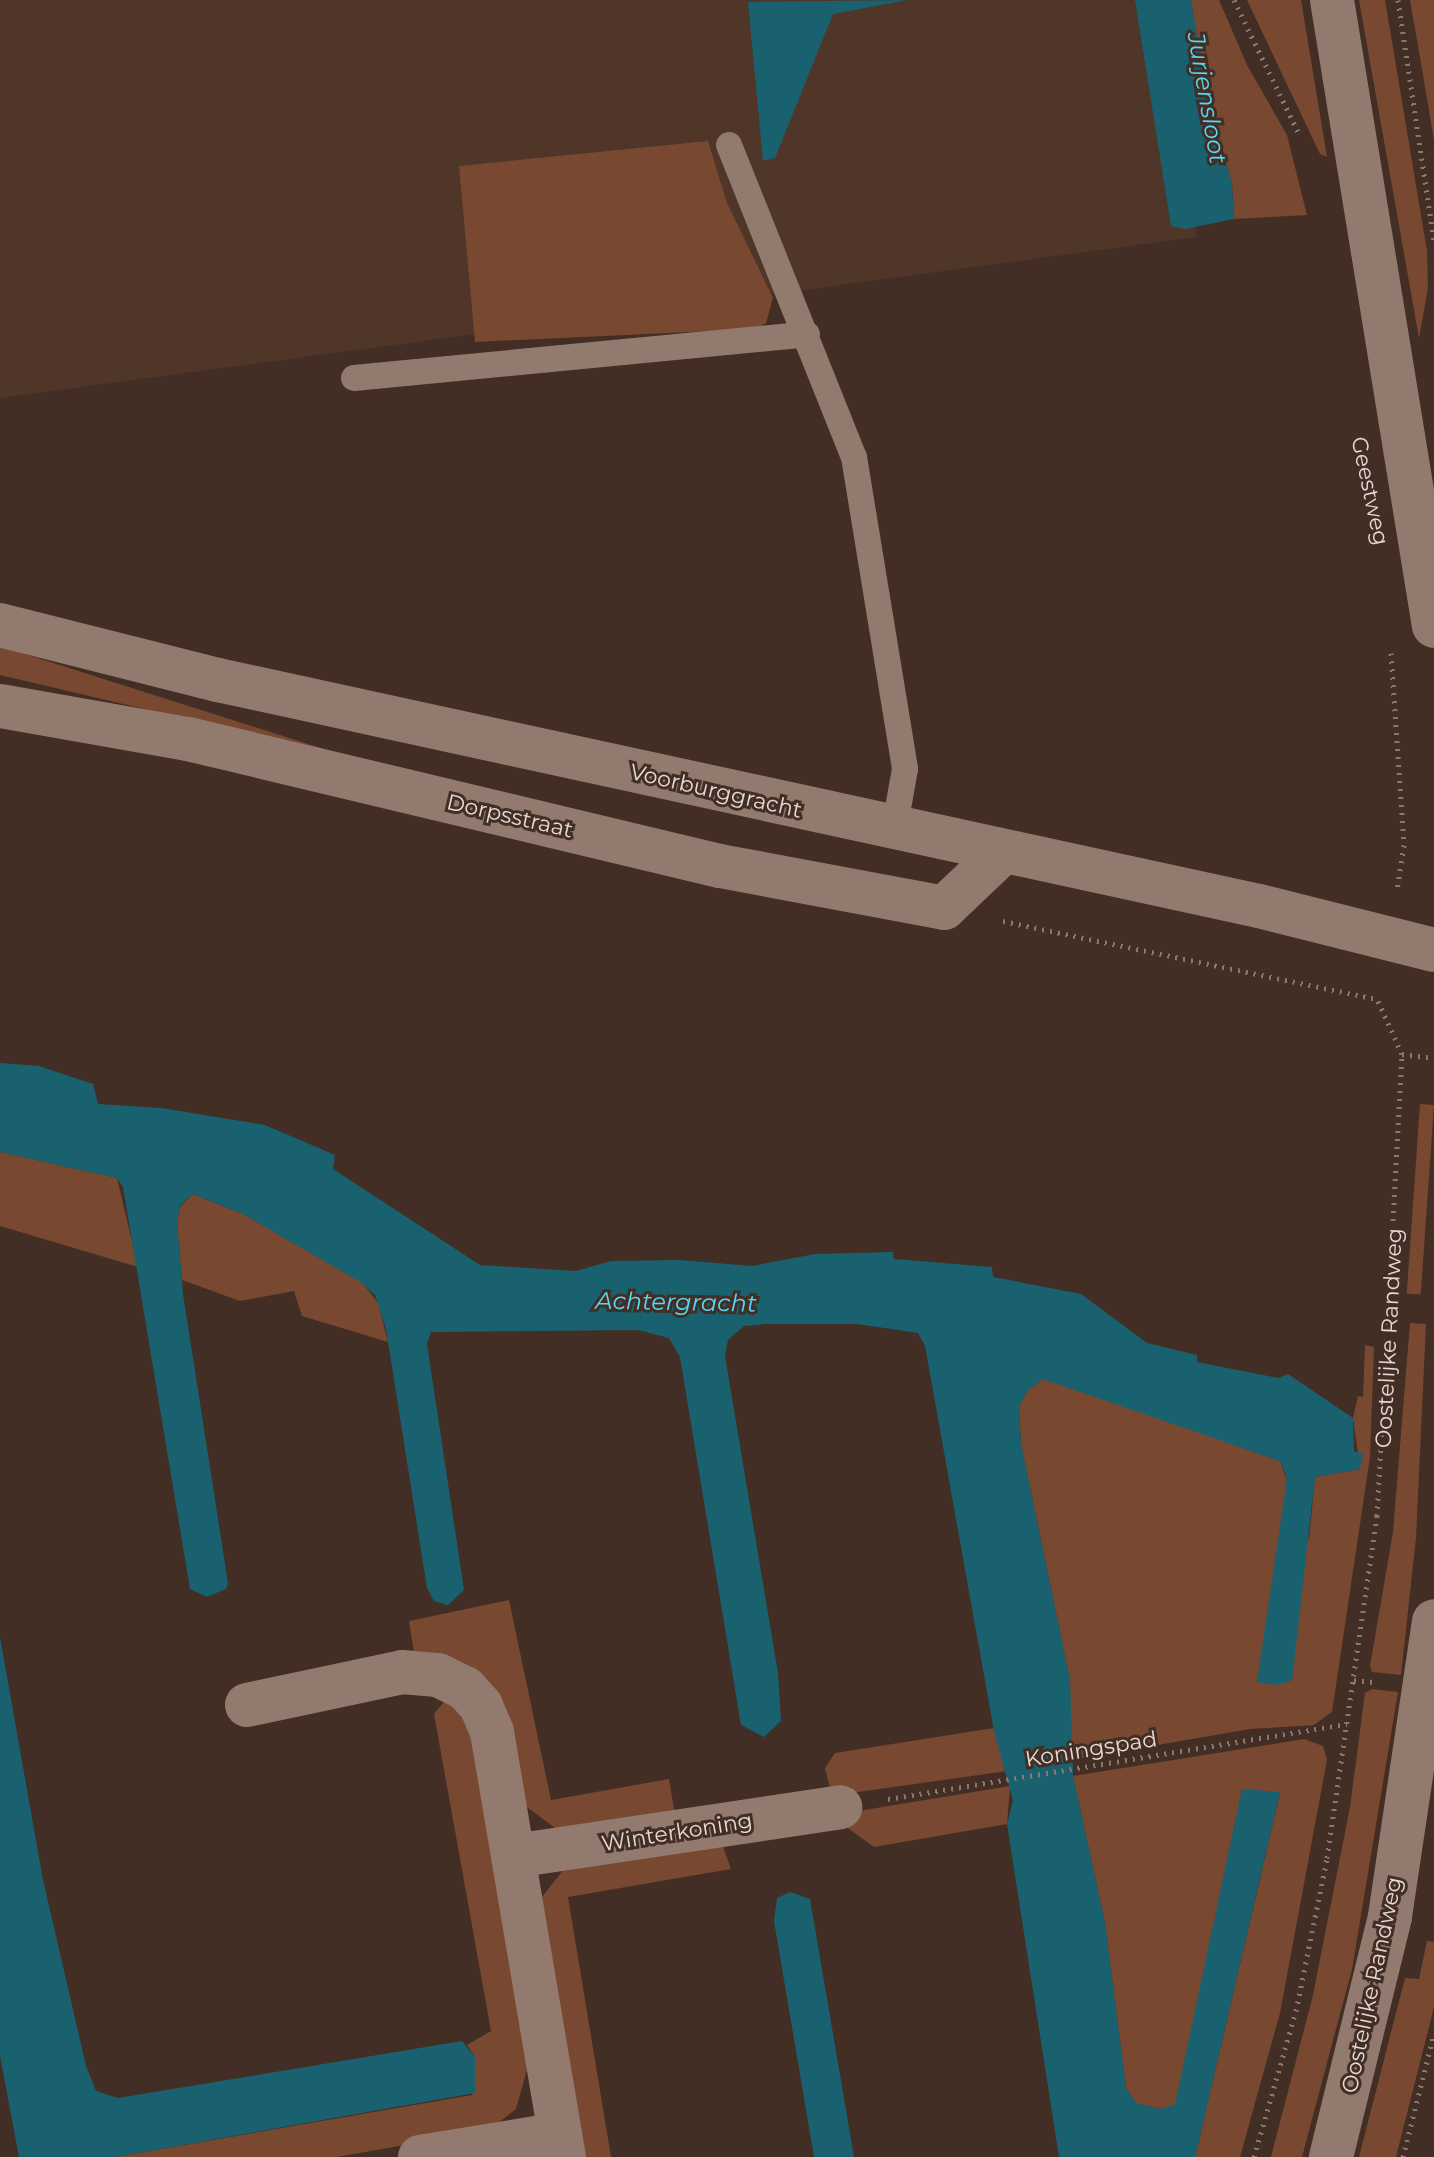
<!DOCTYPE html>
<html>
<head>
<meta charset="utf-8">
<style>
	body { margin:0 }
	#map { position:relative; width:1434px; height:2157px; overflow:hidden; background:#432e25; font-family:Montserrat,sans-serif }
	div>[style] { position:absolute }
	.built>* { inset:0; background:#503529 }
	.green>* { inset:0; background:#794830; transform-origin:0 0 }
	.water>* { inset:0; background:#19616f }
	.path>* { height:5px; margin-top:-2.5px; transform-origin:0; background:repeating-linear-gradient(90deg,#897870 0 2px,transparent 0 8px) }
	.lane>* { height:26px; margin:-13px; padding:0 13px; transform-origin:13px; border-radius:13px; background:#927a6f }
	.street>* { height:44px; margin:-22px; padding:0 22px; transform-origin:22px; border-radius:22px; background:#927a6f }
	.secondary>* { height:44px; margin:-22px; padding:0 22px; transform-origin:22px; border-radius:22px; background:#927a6f }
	span { translate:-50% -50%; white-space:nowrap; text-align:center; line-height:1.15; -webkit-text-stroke:6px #432e25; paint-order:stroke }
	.street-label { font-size:22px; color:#e6d9d3 }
	.water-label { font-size:24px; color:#55d8f4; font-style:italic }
</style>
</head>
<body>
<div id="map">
	<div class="built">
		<div style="clip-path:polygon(0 0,1158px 0,1197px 237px,0 398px)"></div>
	</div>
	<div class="green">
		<div style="clip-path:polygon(1191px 0,1219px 0,1247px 65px,1287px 135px,1307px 215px,1234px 219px,1232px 184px,1204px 78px)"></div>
		<div style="clip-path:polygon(1247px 0,1301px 0,1327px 157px,1320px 154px)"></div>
		<div style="clip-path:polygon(1359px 0,1385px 0,1427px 251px,1428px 288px,1419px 338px)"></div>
		<div style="clip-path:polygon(1410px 0,1434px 0,1434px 140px,1421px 63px)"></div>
		<div style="clip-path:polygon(708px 141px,727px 203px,773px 298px,766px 323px,754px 329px,475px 342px,459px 166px)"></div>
		<div style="clip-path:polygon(0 646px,349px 757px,0 675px)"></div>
		<div style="left:1420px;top:1104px;width:14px;height:190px;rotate:4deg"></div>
		<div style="clip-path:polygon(0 1152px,117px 1178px,138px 1267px,0 1226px)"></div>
		<div style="clip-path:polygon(193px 1194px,243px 1214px,363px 1283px,378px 1303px,388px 1342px,302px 1316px,294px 1291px,240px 1301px,182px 1280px,177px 1221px,180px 1207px)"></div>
		<div style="clip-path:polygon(1410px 1323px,1426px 1324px,1416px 1538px,1401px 1675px,1372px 1672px,1370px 1666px,1393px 1532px)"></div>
		<div style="clip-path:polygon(1365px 1345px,1374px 1347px,1370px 1457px,1332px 1712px,1314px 1725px,1250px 1729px,1071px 1760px,1070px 1680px,1021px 1444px,1019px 1407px,1027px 1391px,1043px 1379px,1074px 1387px,1280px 1461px,1309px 1540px,1315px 1477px,1360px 1469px,1353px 1418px,1358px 1396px,1363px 1397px)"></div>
		<div style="clip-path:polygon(509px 1600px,551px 1800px,669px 1779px,675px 1815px,555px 1828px,527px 1807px,414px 1653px,409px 1621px)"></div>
		<div style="clip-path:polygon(1372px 1689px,1398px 1692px,1352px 1969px,1302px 2157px,1271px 2157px,1313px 1995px,1350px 1807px,1365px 1693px)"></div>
		<div style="clip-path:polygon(447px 1698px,472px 1729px,528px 2066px,516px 2109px,489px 2130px,337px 2157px,115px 2157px,472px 2095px,475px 2057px,467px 2045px,491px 2031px,434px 1714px)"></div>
		<div style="clip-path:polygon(994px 1728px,1007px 1771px,837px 1795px,830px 1788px,825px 1768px,835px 1753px)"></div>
		<div style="clip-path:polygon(1304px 1739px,1323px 1746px,1327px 1760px,1280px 2013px,1240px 2157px,1195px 2157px,1280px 1793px,1242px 1790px,1183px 2072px,1175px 2105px,1160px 2109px,1135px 2103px,1126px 2088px,1105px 1923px,1073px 1776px)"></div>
		<div style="clip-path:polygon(1010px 1786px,1007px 1824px,874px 1847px,842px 1824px,840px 1814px)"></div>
		<div style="clip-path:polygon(721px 1841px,731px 1869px,568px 1897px,611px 2157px,577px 2157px,542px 1897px,564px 1869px)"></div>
		<div style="clip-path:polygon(1427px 1941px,1434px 1942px,1434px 2007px,1396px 2157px,1359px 2157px,1405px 1978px,1419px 1979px)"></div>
	</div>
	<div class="water">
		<div style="clip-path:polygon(908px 0,833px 14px,775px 158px,763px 161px,748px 2px)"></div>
		<div style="clip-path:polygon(1135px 0,1191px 0,1204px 78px,1232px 184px,1234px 219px,1185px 229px,1171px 226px)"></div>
		<div style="clip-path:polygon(0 1063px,39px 1066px,93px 1084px,98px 1104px,161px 1108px,265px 1125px,335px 1155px,333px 1169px,480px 1265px,576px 1271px,611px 1261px,680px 1260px,752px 1266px,815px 1254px,893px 1252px,894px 1259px,992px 1267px,993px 1277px,1081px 1294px,1147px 1343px,1197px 1355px,1197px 1362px,1278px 1378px,1288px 1374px,1353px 1418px,1354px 1451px,1363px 1454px,1360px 1469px,1315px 1477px,1292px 1681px,1276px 1685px,1257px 1682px,1287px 1478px,1280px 1461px,1043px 1379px,1027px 1391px,1019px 1407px,1021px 1444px,1070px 1680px,1073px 1776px,1105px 1923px,1126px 2088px,1136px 2103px,1160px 2109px,1175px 2104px,1242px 1789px,1280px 1792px,1195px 2157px,1059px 2157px,1007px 1824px,1013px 1801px,994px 1731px,925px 1346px,918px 1333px,857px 1324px,766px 1324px,744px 1326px,728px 1340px,725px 1356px,778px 1673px,781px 1721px,764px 1737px,741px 1725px,680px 1357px,669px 1338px,638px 1330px,431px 1332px,427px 1344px,464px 1590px,448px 1605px,434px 1601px,427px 1588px,386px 1329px,375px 1295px,362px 1283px,243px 1214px,193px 1194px,180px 1206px,177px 1221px,183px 1294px,228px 1583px,226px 1589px,207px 1597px,190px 1589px,123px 1187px,117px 1178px,0 1152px)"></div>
		<div style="clip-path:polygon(0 1637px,43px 1880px,86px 2066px,96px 2091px,118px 2098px,462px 2041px,475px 2057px,475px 2093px,115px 2157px,19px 2157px,0 2056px)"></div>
		<div style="clip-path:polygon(790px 1892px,810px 1899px,854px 2157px,814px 2157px,774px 1921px,777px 1898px)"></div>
	</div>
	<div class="path">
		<div style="left:1234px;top:0;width:151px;rotate:64.1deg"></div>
		<div style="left:1398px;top:0;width:245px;rotate:81.5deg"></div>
		<div style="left:1391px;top:653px;width:192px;rotate:86.1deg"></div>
		<div style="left:1404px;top:845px;width:46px;rotate:98.8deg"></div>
		<div style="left:1003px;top:921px;width:382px;rotate:11.8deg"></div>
		<div style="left:1402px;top:1054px;width:32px;rotate:7deg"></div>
		<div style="left:1354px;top:1680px;width:19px;rotate:6deg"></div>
		<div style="left:888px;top:1799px;width:465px;rotate:-9.3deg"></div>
		<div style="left:1254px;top:2157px;width:152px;rotate:-74deg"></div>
		<div style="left:1296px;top:2011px;width:156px;rotate:-78.5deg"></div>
		<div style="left:1327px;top:1858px;width:346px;rotate:-81.7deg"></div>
		<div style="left:1377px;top:1516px;width:463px;rotate:-86.9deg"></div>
		<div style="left:1402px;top:1054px;width:60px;rotate:-114.4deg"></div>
		<div style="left:1403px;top:2157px;width:127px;rotate:-75.9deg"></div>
	</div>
	<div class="lane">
		<div style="left:729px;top:145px;width:336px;rotate:68.2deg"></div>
		<div style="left:854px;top:457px;width:316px;rotate:80.7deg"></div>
		<div style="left:905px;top:769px;width:63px;rotate:100.1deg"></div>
		<div style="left:354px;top:378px;width:455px;rotate:-5.5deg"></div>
	</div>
	<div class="street">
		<div style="left:0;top:706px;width:191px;rotate:10deg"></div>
		<div style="left:188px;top:739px;width:547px;rotate:13.43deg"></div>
		<div style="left:720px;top:866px;width:228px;rotate:10.6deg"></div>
		<div style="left:944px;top:908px;width:79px;rotate:-43.5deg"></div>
		<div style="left:247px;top:1705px;width:158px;rotate:-12deg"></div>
		<div style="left:402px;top:1672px;width:36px;rotate:5deg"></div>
		<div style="left:438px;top:1675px;width:30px;rotate:26deg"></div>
		<div style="left:465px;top:1688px;width:24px;rotate:48deg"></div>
		<div style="left:481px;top:1706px;width:28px;rotate:67deg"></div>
		<div style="left:492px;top:1732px;width:431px;rotate:80.4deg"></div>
		<div style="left:514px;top:1856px;width:330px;rotate:-8.5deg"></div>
		<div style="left:420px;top:2157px;width:142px;rotate:-9.3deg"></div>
	</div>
	<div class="secondary">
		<div style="left:1332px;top:0;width:634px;rotate:80.75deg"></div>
		<div style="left:0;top:625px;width:225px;rotate:14.2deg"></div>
		<div style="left:218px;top:680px;width:1065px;rotate:12.25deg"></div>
		<div style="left:1259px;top:906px;width:180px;rotate:14.1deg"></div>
		<div style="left:1331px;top:2157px;width:248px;rotate:-76.2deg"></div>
		<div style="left:1390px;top:1916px;width:298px;rotate:-81.5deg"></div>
	</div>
	<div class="street-label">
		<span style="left:1370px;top:491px;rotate:78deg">Geestweg</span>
		<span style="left:716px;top:791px;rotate:13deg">Voorburggracht</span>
		<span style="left:510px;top:816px;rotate:13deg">Dorpsstraat</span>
		<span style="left:1389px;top:1338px;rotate:-87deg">Oostelijke Randweg</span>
		<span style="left:1091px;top:1749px;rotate:-9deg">Koningspad</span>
		<span style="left:677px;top:1832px;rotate:-9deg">Winterkoning</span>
		<span style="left:1372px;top:1985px;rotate:-78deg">Oostelijke Randweg</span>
	</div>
	<div class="water-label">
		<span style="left:1207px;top:98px;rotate:80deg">Jurjensloot</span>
		<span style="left:676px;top:1302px;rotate:1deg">Achtergracht</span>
	</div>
</div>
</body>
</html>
